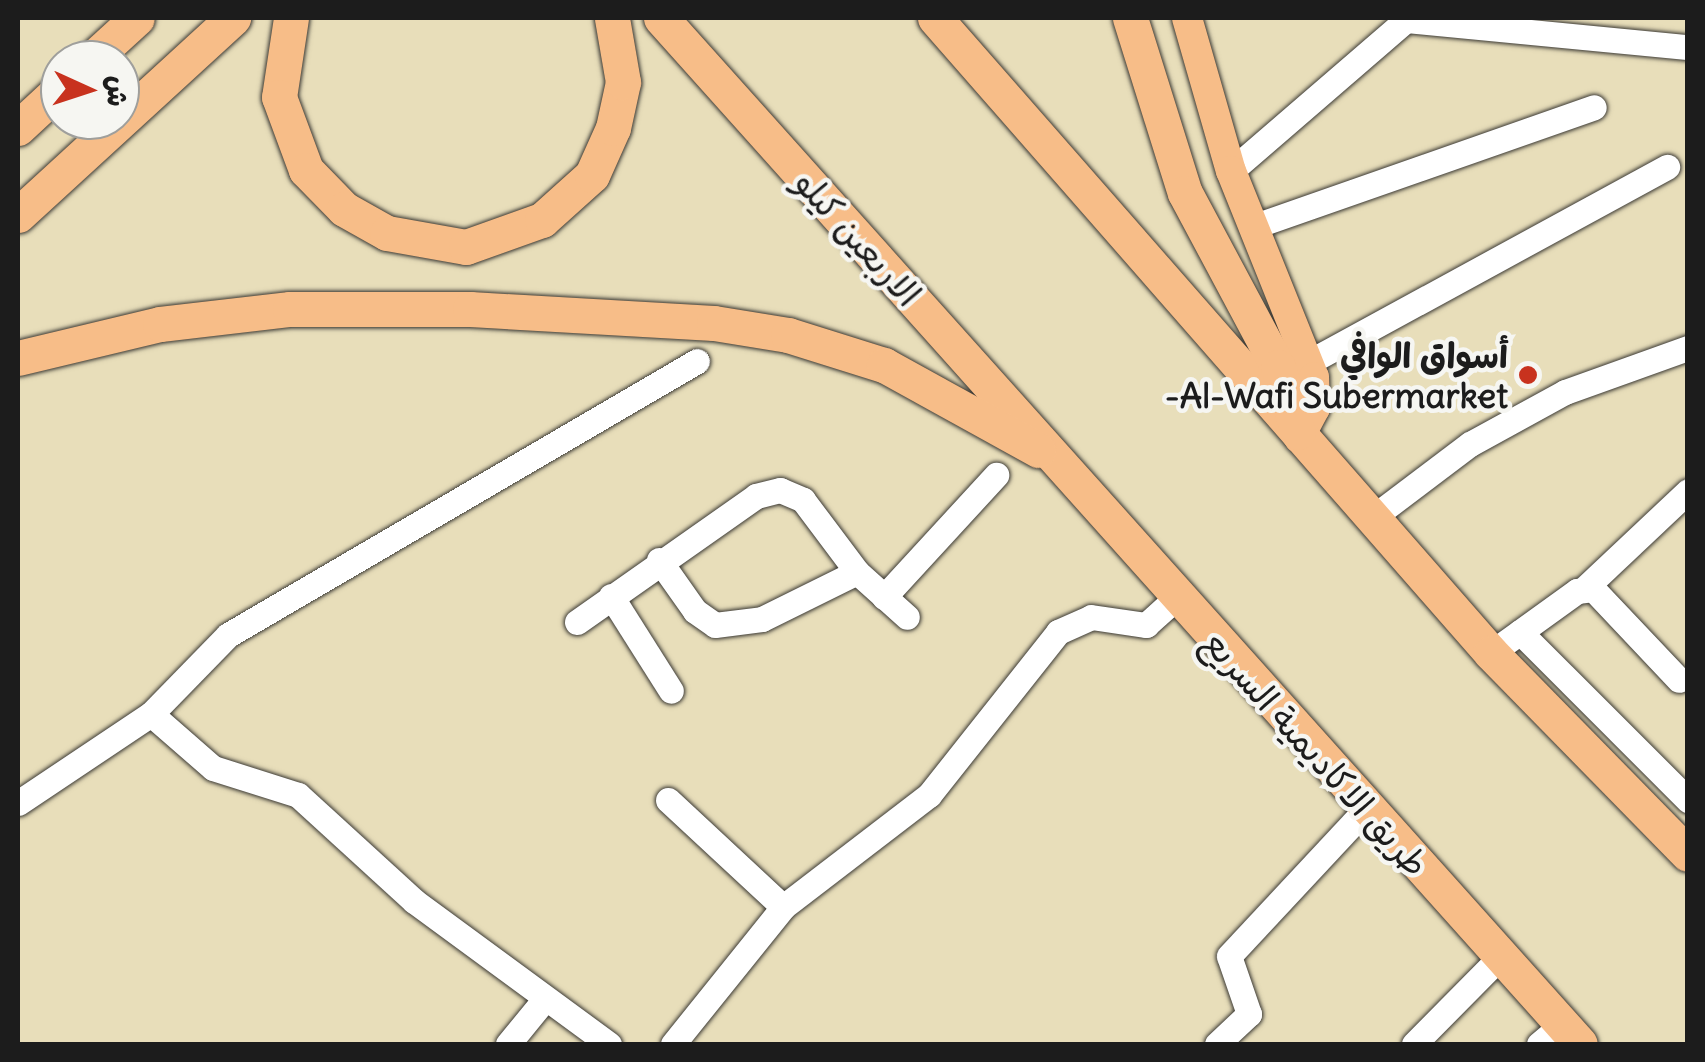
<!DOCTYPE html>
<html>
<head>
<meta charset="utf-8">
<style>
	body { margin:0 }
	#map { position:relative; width:1705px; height:1062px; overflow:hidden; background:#e8deba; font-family:Delius,"Playpen Sans Arabic",sans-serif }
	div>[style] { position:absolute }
	.roads { filter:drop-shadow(0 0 2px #3b3934) drop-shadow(0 0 2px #3b3934) }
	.minor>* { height:25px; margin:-12.5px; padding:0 12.5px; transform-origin:12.5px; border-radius:12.5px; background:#fff }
	.major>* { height:30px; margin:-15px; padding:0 15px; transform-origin:15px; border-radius:15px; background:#f7bd88 }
	.highway>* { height:35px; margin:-17.5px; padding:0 17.5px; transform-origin:17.5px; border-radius:17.5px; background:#f7bd88 }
	.dots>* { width:28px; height:28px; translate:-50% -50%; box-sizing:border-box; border:5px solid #f6f6f2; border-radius:50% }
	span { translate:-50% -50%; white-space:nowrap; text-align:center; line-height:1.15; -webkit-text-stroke:9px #f6f6f2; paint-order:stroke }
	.street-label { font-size:35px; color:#1c1c1c }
	.poi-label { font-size:35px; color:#1c1c1c; font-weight:700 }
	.right { translate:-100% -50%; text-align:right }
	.frame { position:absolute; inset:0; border:20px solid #1c1c1c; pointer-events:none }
	.north { position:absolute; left:40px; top:40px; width:100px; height:100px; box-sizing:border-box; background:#f6f6f2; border:2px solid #9f9f9c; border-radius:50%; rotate:93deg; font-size:28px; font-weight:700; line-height:40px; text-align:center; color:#1c1c1c }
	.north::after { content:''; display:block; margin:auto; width:35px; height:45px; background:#c8321e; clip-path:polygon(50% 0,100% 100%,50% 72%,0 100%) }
</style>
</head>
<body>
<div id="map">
	<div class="roads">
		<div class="minor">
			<div style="left:1406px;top:20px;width:283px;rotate:5.5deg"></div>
			<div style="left:1231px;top:171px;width:234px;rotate:-40.8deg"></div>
			<div style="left:1252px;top:227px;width:362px;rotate:-19.3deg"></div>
			<div style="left:1309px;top:362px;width:408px;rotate:-28.6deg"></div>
			<div style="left:1372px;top:518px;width:123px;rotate:-37.1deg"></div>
			<div style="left:1470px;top:444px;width:108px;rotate:-28.7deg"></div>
			<div style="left:1565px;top:392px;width:131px;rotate:-19.7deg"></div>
			<div style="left:659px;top:560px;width:62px;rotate:54.8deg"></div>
			<div style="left:695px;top:611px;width:24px;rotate:35deg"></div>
			<div style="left:715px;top:625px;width:47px;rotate:-7.3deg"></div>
			<div style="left:762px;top:619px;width:106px;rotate:-26.3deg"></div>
			<div style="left:1585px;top:588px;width:141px;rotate:-43.3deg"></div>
			<div style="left:611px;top:596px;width:112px;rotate:57.7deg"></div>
			<div style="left:884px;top:597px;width:166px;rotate:-47.4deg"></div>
			<div style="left:577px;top:622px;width:219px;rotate:-35.1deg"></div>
			<div style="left:756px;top:496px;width:25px;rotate:-14deg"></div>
			<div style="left:780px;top:490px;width:25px;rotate:23deg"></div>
			<div style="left:803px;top:500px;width:90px;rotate:53.1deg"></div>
			<div style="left:857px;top:572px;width:67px;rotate:42deg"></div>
			<div style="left:1520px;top:632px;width:238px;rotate:45deg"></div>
			<div style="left:1491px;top:653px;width:106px;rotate:-35.8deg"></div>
			<div style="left:1577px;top:591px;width:16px;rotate:-7deg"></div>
			<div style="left:1593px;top:589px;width:125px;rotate:46.6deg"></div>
			<div style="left:151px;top:714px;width:82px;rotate:41.1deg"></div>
			<div style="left:213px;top:768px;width:89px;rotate:17.6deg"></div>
			<div style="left:298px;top:795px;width:157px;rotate:42.4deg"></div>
			<div style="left:414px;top:901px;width:242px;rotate:36.3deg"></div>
			<div style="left:668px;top:800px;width:157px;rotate:42.9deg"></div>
			<div style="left:18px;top:803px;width:160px;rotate:-33.8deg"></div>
			<div style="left:151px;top:714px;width:110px;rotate:-45.7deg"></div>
			<div style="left:228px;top:635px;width:543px;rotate:-30.29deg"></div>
			<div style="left:508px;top:1044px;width:57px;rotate:-50.7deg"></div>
			<div style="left:673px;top:1044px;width:176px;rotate:-51.2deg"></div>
			<div style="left:783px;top:907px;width:184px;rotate:-37.5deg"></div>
			<div style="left:929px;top:795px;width:208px;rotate:-51.6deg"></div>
			<div style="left:1058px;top:632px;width:36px;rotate:-24deg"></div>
			<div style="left:1091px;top:617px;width:56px;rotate:8.3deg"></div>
			<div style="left:1146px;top:625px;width:39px;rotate:-42deg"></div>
			<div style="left:1217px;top:1044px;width:44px;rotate:-43.2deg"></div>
			<div style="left:1249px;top:1014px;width:61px;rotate:-109deg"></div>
			<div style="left:1229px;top:956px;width:201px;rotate:-47deg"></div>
			<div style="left:1414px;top:1044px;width:122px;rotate:-45.3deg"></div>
			<div style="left:1539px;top:1044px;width:30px;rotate:-40deg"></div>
		</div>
		<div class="major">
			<div style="left:1187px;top:18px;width:159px;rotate:74deg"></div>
			<div style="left:1231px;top:171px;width:222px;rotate:68.1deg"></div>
			<div style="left:1314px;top:377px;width:31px;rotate:88deg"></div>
			<div style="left:1315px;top:408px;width:34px;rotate:118deg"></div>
		</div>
		<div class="highway">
			<div style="left:291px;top:18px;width:80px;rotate:98.6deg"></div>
			<div style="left:279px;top:97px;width:78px;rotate:69.7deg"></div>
			<div style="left:306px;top:170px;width:54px;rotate:45.7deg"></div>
			<div style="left:344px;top:209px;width:49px;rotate:29.2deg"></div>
			<div style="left:387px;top:233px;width:80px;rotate:10deg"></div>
			<div style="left:466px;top:247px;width:81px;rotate:-19.6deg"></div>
			<div style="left:542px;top:220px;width:67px;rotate:-42deg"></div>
			<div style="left:592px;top:175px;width:51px;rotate:-65.9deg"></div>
			<div style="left:613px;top:128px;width:47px;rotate:-77.7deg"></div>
			<div style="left:623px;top:82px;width:65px;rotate:-99.8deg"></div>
			<div style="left:661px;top:18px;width:1377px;rotate:48.15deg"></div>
			<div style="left:935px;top:18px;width:844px;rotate:48.79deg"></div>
			<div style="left:1491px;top:653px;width:281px;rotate:45.6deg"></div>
			<div style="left:1130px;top:18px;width:183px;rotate:72.6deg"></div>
			<div style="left:1185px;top:193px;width:197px;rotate:61.9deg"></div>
			<div style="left:1278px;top:367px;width:68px;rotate:72.9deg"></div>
			<div style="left:91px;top:60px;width:62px;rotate:-42.4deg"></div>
			<div style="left:18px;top:128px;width:57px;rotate:-42.9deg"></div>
			<div style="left:18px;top:215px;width:292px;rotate:-42.5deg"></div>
			<div style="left:18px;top:358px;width:146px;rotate:-13.5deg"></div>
			<div style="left:160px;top:324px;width:131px;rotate:-6.6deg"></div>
			<div style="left:290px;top:309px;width:180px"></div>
			<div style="left:470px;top:309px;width:244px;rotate:3.3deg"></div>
			<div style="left:714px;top:323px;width:75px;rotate:9.2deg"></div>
			<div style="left:788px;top:335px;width:101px;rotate:17.4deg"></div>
			<div style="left:884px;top:365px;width:176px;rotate:28.9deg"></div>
		</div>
	</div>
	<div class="dots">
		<div style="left:1528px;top:375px;background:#c8321e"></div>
	</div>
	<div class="street-label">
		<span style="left:858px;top:238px;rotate:48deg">الاربعين كيلو</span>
		<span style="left:1316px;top:753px;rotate:48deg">طريق الاكاديمية السريع</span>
	</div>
	<div class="poi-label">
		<span class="right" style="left:1508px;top:375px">أسواق الوافي<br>-Al-Wafi Subermarket</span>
	</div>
	<div class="frame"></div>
	<div class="north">ش</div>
</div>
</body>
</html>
